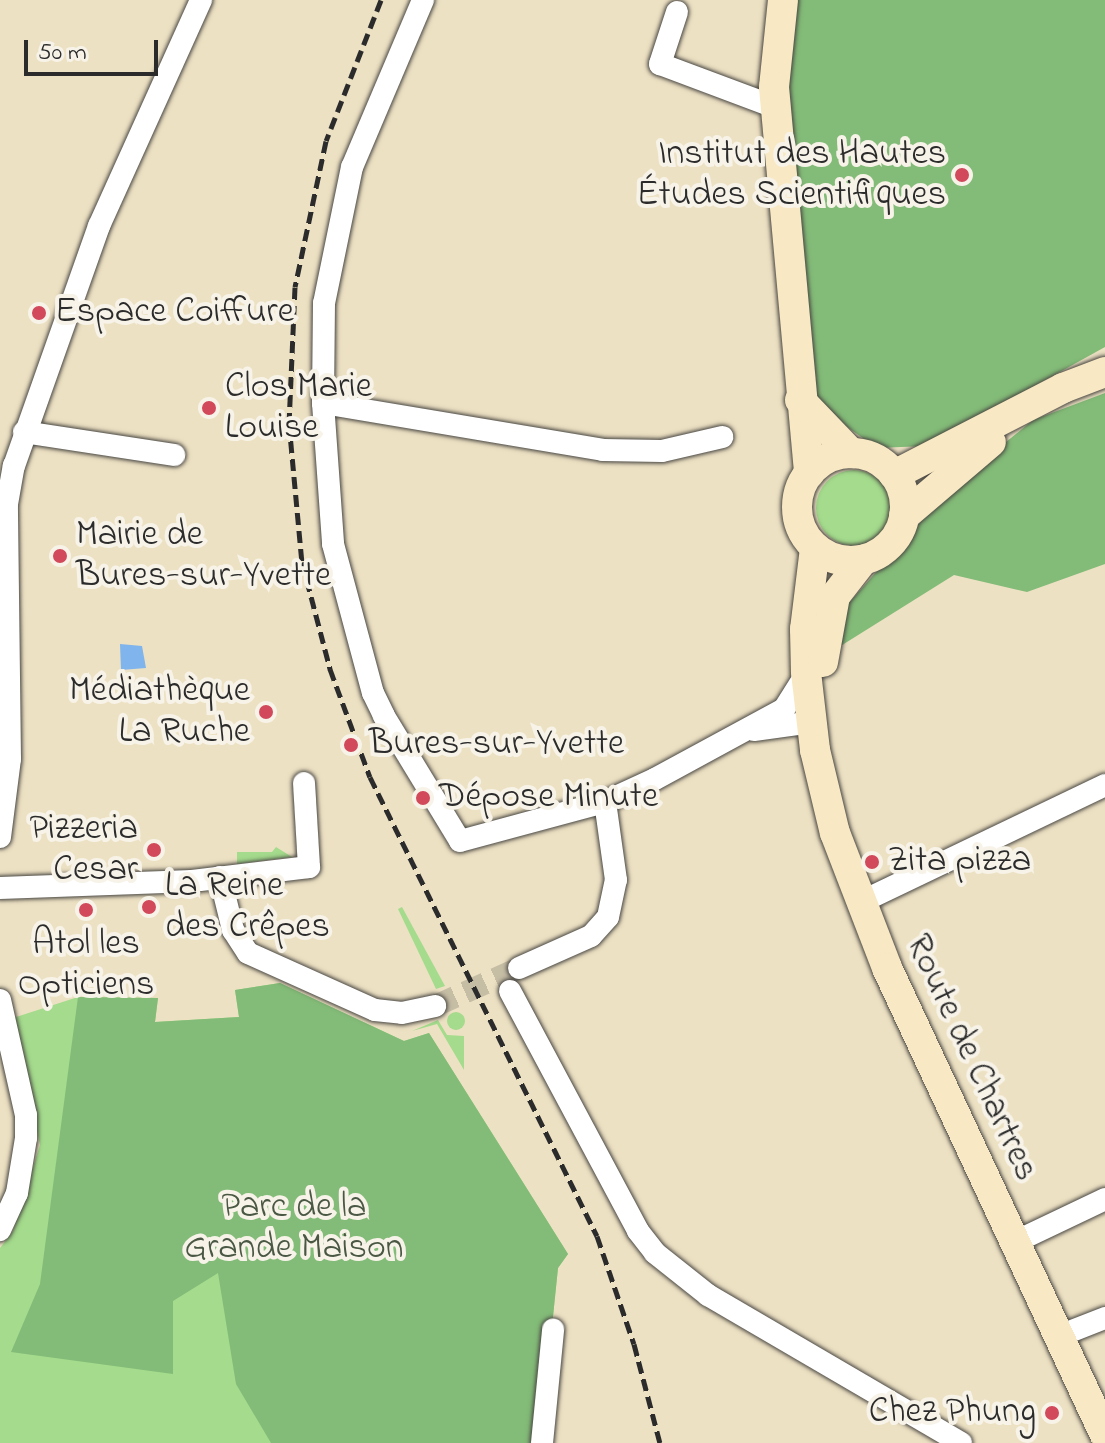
<!DOCTYPE html>
<html>
<head>
<meta charset="utf-8">
<style>
	body { margin:0 }
	#map { position:relative; width:1105px; height:1443px; overflow:hidden; background:#ede1c3; font-family:"Indie Flower",sans-serif }
	div>[style] { position:absolute }
	.green>* { inset:0; background:#a4db8c }
	.round { border-radius:50% }
	.forest>* { inset:0; background:#83bb78 }
	.water>* { inset:0; background:#80b4ed }
	.minor-tunnel>* { height:22px; margin-top:-11px; transform-origin:0; background:repeating-linear-gradient(90deg,#c6bda5 0 22px,transparent 0 33px) }
	.roads { filter:drop-shadow(0 0 2px #484642) drop-shadow(0 0 2px #484642) }
	.minor>* { height:22px; margin:-11px; padding:0 11px; transform-origin:11px; border-radius:11px; background:#fff }
	.secondary>* { height:30px; margin:-15px; padding:0 15px; transform-origin:15px; border-radius:15px; background:#f8e8c3 }
	.secondary>.ring { margin:-15px; padding:0; box-sizing:content-box; background:none; border:30px solid #f8e8c3; border-radius:50% }
	.rail>* { height:5px; margin-top:-2.5px; transform-origin:0; background:repeating-linear-gradient(90deg,#2b2b2b 0 12px,transparent 0 18px) }
	.dots>* { width:22px; height:22px; translate:-50% -50%; box-sizing:border-box; border:4px solid #f7f3e8; border-radius:50% }
	span { translate:-50% -50%; white-space:nowrap; text-align:center; line-height:1.15; -webkit-text-stroke:8px #f7f3e8; paint-order:stroke }
	.poi-label { font-size:36px; color:#2b2b2b }
	.right { translate:-100% -50%; text-align:right }
	.left { translate:0 -50%; text-align:left }
	.street-label { font-size:36px; color:#2b2b2b }
	.park-label { font-size:36px; color:#495743 }
	.scale { position:absolute; left:24px; top:40px; width:134px; height:36px; box-sizing:border-box; border:4px solid #2b2b2b; border-top:0; padding-left:10px; font-size:24px; line-height:28px; white-space:nowrap; color:#2b2b2b; -webkit-text-stroke:6px #f7f3e8; paint-order:stroke }
</style>
</head>
<body>
<div id="map">
	<div class="green">
		<div class="round" style="left:816px;top:470px;width:76px;height:76px"></div>
		<div style="clip-path:polygon(276px 847px,292px 857px,237px 864px,237px 852px,272px 852px)"></div>
		<div style="clip-path:polygon(402px 907px,445px 986px,436px 989px,398px 909px)"></div>
		<div style="clip-path:polygon(280px 983px,404px 1041px,429px 1033px,568px 1254px,558px 1268px,540px 1443px,0 1443px,0 1248px,13px 1231px,40px 1145px,13px 1018px,78px 997px,158px 998px,155px 1022px,239px 1017px,235px 990px)"></div>
		<div class="round" style="left:447px;top:1012px;width:18px;height:18px"></div>
		<div style="clip-path:polygon(438px 1020px,447px 1035px,464px 1036px,464px 1070px,437px 1024px,412px 1031px)"></div>
	</div>
	<div class="forest">
		<div style="clip-path:polygon(792px 0,1105px 0,1105px 347px,926px 446px,877px 448px,823px 410px,806px 374px,783px 114px)"></div>
		<div style="clip-path:polygon(1105px 393px,1105px 564px,1027px 592px,954px 575px,839px 647px,834px 620px,951px 487px,1033px 420px)"></div>
		<div style="clip-path:polygon(280px 983px,404px 1041px,429px 1033px,568px 1254px,558px 1268px,540px 1443px,271px 1443px,236px 1384px,218px 1273px,173px 1301px,173px 1374px,11px 1352px,40px 1284px,78px 997px,158px 998px,155px 1022px,239px 1017px,235px 990px)"></div>
	</div>
	<div class="water">
		<div style="clip-path:polygon(120px 644px,142px 646px,146px 668px,121px 670px)"></div>
	</div>
	<div class="minor-tunnel">
		<div style="left:435px;top:1006px;width:92px;rotate:-24.3deg"></div>
	</div>
	<div class="roads">
		<div class="minor">
			<div style="left:423px;top:0;width:181px;rotate:113deg"></div>
			<div style="left:352px;top:167px;width:139px;rotate:101.6deg"></div>
			<div style="left:324px;top:303px;width:100px;rotate:90.6deg"></div>
			<div style="left:323px;top:403px;width:141px;rotate:85.9deg"></div>
			<div style="left:333px;top:544px;width:154px;rotate:75deg"></div>
			<div style="left:373px;top:693px;width:25px;rotate:64deg"></div>
			<div style="left:384px;top:716px;width:146px;rotate:58.7deg"></div>
			<div style="left:460px;top:841px;width:150px;rotate:-15.1deg"></div>
			<div style="left:605px;top:802px;width:55px;rotate:-24.7deg"></div>
			<div style="left:655px;top:779px;width:147px;rotate:-28.5deg"></div>
			<div style="left:784px;top:709px;width:41px;rotate:-57.8deg"></div>
			<div style="left:677px;top:12px;width:55px;rotate:108.1deg"></div>
			<div style="left:660px;top:64px;width:123px;rotate:20.5deg"></div>
			<div style="left:323px;top:403px;width:284px;rotate:9.5deg"></div>
			<div style="left:603px;top:450px;width:59px;rotate:1deg"></div>
			<div style="left:662px;top:451px;width:62px;rotate:-13.1deg"></div>
			<div style="left:24px;top:432px;width:152px;rotate:8.7deg"></div>
			<div style="left:754px;top:730px;width:60px;rotate:-7.7deg"></div>
			<div style="left:0;top:837px;width:79px;rotate:-82.7deg"></div>
			<div style="left:10px;top:759px;width:255px;rotate:-90.7deg"></div>
			<div style="left:7px;top:504px;width:39px;rotate:-80deg"></div>
			<div style="left:14px;top:466px;width:255px;rotate:-70.5deg"></div>
			<div style="left:99px;top:226px;width:248px;rotate:-65.7deg"></div>
			<div style="left:220px;top:877px;width:55px;rotate:76.2deg"></div>
			<div style="left:233px;top:930px;width:27px;rotate:57deg"></div>
			<div style="left:248px;top:953px;width:139px;rotate:24.2deg"></div>
			<div style="left:375px;top:1010px;width:27px;rotate:6deg"></div>
			<div style="left:402px;top:1013px;width:34px;rotate:-12deg"></div>
			<div style="left:0;top:888px;width:192px;rotate:-2.1deg"></div>
			<div style="left:192px;top:881px;width:118px;rotate:-6.8deg"></div>
			<div style="left:309px;top:867px;width:84px;rotate:-93.4deg"></div>
			<div style="left:859px;top:903px;width:273px;rotate:-25.6deg"></div>
			<div style="left:519px;top:968px;width:79px;rotate:-24deg"></div>
			<div style="left:591px;top:936px;width:25px;rotate:-48deg"></div>
			<div style="left:608px;top:917px;width:38px;rotate:-78deg"></div>
			<div style="left:616px;top:880px;width:79px;rotate:-98deg"></div>
			<div style="left:510px;top:991px;width:272px;rotate:61.9deg"></div>
			<div style="left:638px;top:1231px;width:28px;rotate:52deg"></div>
			<div style="left:655px;top:1253px;width:68px;rotate:38.4deg"></div>
			<div style="left:708px;top:1295px;width:293px;rotate:30.3deg"></div>
			<div style="left:0;top:1000px;width:118px;rotate:77.3deg"></div>
			<div style="left:26px;top:1115px;width:23px;rotate:90deg"></div>
			<div style="left:26px;top:1138px;width:56px;rotate:99.3deg"></div>
			<div style="left:17px;top:1193px;width:41px;rotate:114.7deg"></div>
			<div style="left:1015px;top:1242px;width:100px;rotate:-25.5deg"></div>
			<div style="left:1059px;top:1336px;width:49px;rotate:-21.4deg"></div>
			<div style="left:542px;top:1443px;width:114px;rotate:-84.4deg"></div>
		</div>
		<div class="secondary">
			<div style="left:783px;top:0;width:87px;rotate:95.9deg"></div>
			<div style="left:774px;top:87px;width:388px;rotate:84.8deg"></div>
			<div style="left:800px;top:400px;width:74px;rotate:46.1deg"></div>
			<div class="ring" style="left:797px;top:453px;width:78px;height:78px"></div>
			<div style="left:894px;top:475px;width:190px;rotate:-27.2deg"></div>
			<div style="left:1063px;top:388px;width:45px;rotate:-20.9deg"></div>
			<div style="left:904px;top:516px;width:114px;rotate:-40.4deg"></div>
			<div style="left:815px;top:548px;width:82px;rotate:97deg"></div>
			<div style="left:805px;top:629px;width:43px;rotate:88.7deg"></div>
			<div style="left:806px;top:672px;width:79px;rotate:83.4deg"></div>
			<div style="left:815px;top:750px;width:85px;rotate:76.5deg"></div>
			<div style="left:835px;top:833px;width:145px;rotate:68.9deg"></div>
			<div style="left:887px;top:968px;width:515px;rotate:64.98deg"></div>
			<div style="left:823px;top:662px;width:67px;rotate:-79.7deg"></div>
			<div style="left:835px;top:596px;width:46px;rotate:-52.1deg"></div>
		</div>
	</div>
	<div class="rail">
		<div style="left:381px;top:0;width:151px;rotate:111.3deg"></div>
		<div style="left:326px;top:141px;width:149px;rotate:102deg"></div>
		<div style="left:295px;top:287px;width:136px;rotate:92.5deg"></div>
		<div style="left:289px;top:423px;width:140px;rotate:84.7deg"></div>
		<div style="left:302px;top:562px;width:111px;rotate:75.3deg"></div>
		<div style="left:330px;top:669px;width:115px;rotate:69.7deg"></div>
		<div style="left:370px;top:777px;width:512px;rotate:63.69deg"></div>
		<div style="left:597px;top:1236px;width:114px;rotate:71.1deg"></div>
		<div style="left:634px;top:1344px;width:102px;rotate:75.3deg"></div>
	</div>
	<div class="dots">
		<div style="left:962px;top:175px;background:#d1495b"></div>
		<div style="left:39px;top:313px;background:#d1495b"></div>
		<div style="left:209px;top:408px;background:#d1495b"></div>
		<div style="left:60px;top:556px;background:#d1495b"></div>
		<div style="left:266px;top:712px;background:#d1495b"></div>
		<div style="left:351px;top:745px;background:#d1495b"></div>
		<div style="left:423px;top:798px;background:#d1495b"></div>
		<div style="left:154px;top:850px;background:#d1495b"></div>
		<div style="left:872px;top:862px;background:#d1495b"></div>
		<div style="left:149px;top:907px;background:#d1495b"></div>
		<div style="left:86px;top:910px;background:#d1495b"></div>
		<div style="left:1052px;top:1413px;background:#d1495b"></div>
	</div>
	<div class="poi-label">
		<span class="right" style="left:946px;top:175px">Institut des Hautes<br>Études Scientifiques</span>
		<span class="left" style="left:55px;top:313px">Espace Coiffure</span>
		<span class="left" style="left:225px;top:408px">Clos Marie<br>Louise</span>
		<span class="left" style="left:76px;top:556px">Mairie de<br>Bures-sur-Yvette</span>
		<span class="right" style="left:250px;top:712px">Médiathèque<br>La Ruche</span>
		<span class="left" style="left:369px;top:745px">Bures-sur-Yvette</span>
		<span class="left" style="left:439px;top:798px">Dépose Minute</span>
		<span class="right" style="left:138px;top:850px">Pizzeria<br>Cesar</span>
		<span class="left" style="left:888px;top:862px">Zita pizza</span>
		<span class="left" style="left:165px;top:907px">La Reine<br>des Crêpes</span>
		<span style="left:86px;top:965px">Atol les<br>Opticiens</span>
		<span class="right" style="left:1036px;top:1413px">Chez Phung</span>
	</div>
	<div class="street-label">
		<span style="left:971px;top:1058px;rotate:65deg">Route de Chartres</span>
	</div>
	<div class="park-label">
		<span style="left:294px;top:1228px">Parc de la<br>Grande Maison</span>
	</div>
	<div class="scale">50 m</div>
</div>
</body>
</html>
